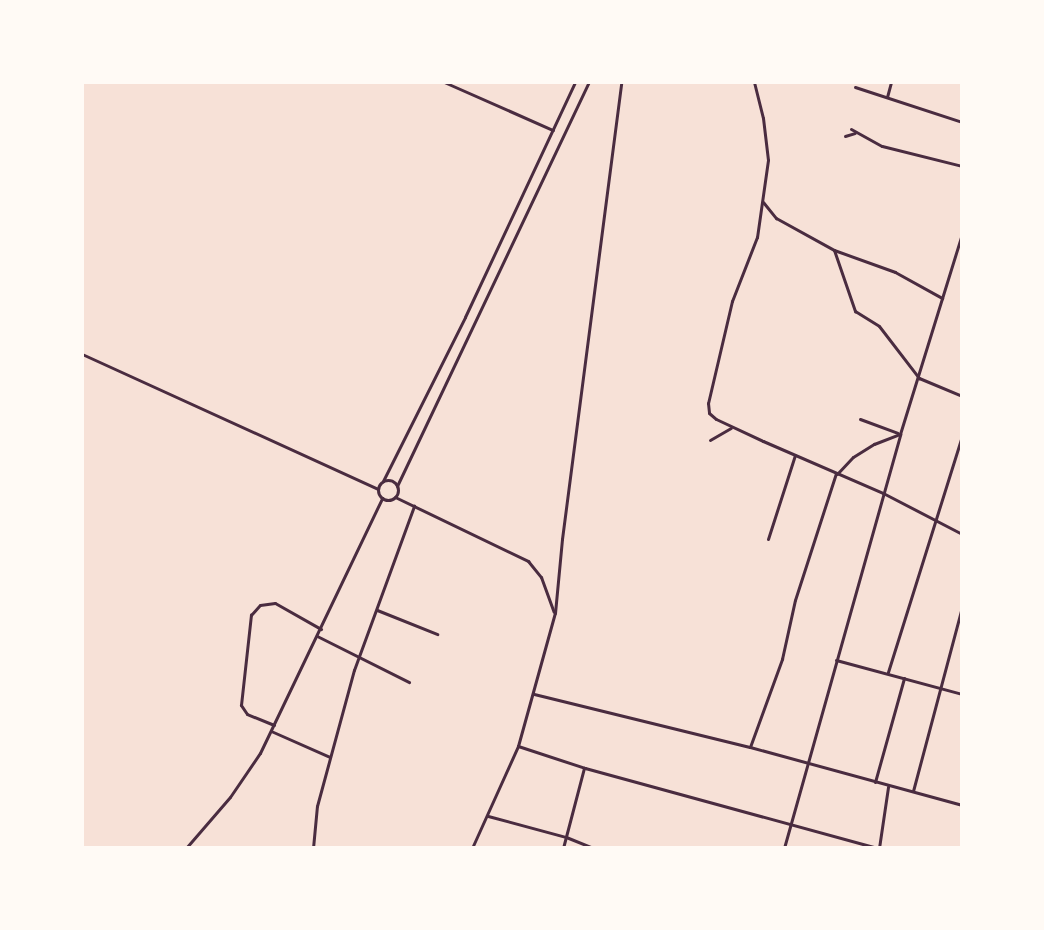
<!DOCTYPE html>
<html>
<head>
<meta charset="utf-8">
<style>
	body { margin:0 }
	#map { position:relative; width:1044px; height:930px; overflow:hidden; background:#f7e1d7; font-family:Spectral,serif }
	div>[style] { position:absolute }
	.minor>* { height:3px; margin:-1.5px; padding:0 1.5px; transform-origin:1.5px; border-radius:1.5px; background:#4a2c40 }
	.minor>.ring { margin:-1.5px; padding:0; box-sizing:content-box; background:none; border:3px solid #4a2c40; border-radius:50% }
	span { translate:-50% -50%; white-space:nowrap; text-align:center; line-height:1.15; -webkit-text-stroke:4.5px #fffaf5; paint-order:stroke }
	.frame { position:absolute; inset:0; border:84px solid #fffaf5; pointer-events:none }
</style>
</head>
<body>
<div id="map">
	<div class="minor">
		<div style="left:444px;top:82px;width:119px;rotate:23.8deg"></div>
		<div style="left:754px;top:82px;width:37px;rotate:76deg"></div>
		<div style="left:763px;top:118px;width:42px;rotate:83.2deg"></div>
		<div style="left:768px;top:160px;width:78px;rotate:98.1deg"></div>
		<div style="left:757px;top:237px;width:69px;rotate:111.3deg"></div>
		<div style="left:732px;top:301px;width:105px;rotate:103.2deg"></div>
		<div style="left:708px;top:403px;width:10px;rotate:84deg"></div>
		<div style="left:709px;top:413px;width:9px;rotate:41deg"></div>
		<div style="left:716px;top:419px;width:52px;rotate:25.1deg"></div>
		<div style="left:763px;top:441px;width:131px;rotate:23.4deg"></div>
		<div style="left:883px;top:493px;width:89px;rotate:27.4deg"></div>
		<div style="left:855px;top:87px;width:113px;rotate:18.1deg"></div>
		<div style="left:887px;top:97px;width:16px;rotate:-75deg"></div>
		<div style="left:851px;top:129px;width:35px;rotate:29deg"></div>
		<div style="left:882px;top:146px;width:82px;rotate:14deg"></div>
		<div style="left:845px;top:136px;width:10px;rotate:-17deg"></div>
		<div style="left:763px;top:202px;width:21px;rotate:51deg"></div>
		<div style="left:776px;top:218px;width:66px;rotate:28.9deg"></div>
		<div style="left:834px;top:250px;width:65px;rotate:19.8deg"></div>
		<div style="left:895px;top:272px;width:54px;rotate:29deg"></div>
		<div style="left:834px;top:250px;width:65px;rotate:71deg"></div>
		<div style="left:855px;top:311px;width:28px;rotate:32deg"></div>
		<div style="left:879px;top:326px;width:66px;rotate:52.4deg"></div>
		<div style="left:919px;top:378px;width:47px;rotate:22.7deg"></div>
		<div style="left:82px;top:354px;width:325px;rotate:24.5deg"></div>
		<div style="left:860px;top:419px;width:40px;rotate:20.2deg"></div>
		<div style="left:710px;top:440px;width:24px;rotate:-30deg"></div>
		<div style="left:837px;top:474px;width:23px;rotate:-47deg"></div>
		<div style="left:853px;top:457px;width:25px;rotate:-32deg"></div>
		<div style="left:874px;top:444px;width:28px;rotate:-21deg"></div>
		<div class="ring" style="left:378px;top:480px;width:17px;height:17px"></div>
		<div style="left:383px;top:481px;width:183px;rotate:-63.4deg"></div>
		<div style="left:465px;top:317px;width:259px;rotate:-64.9deg"></div>
		<div style="left:397px;top:486px;width:447px;rotate:-64.6deg"></div>
		<div style="left:395px;top:497px;width:148px;rotate:25.7deg"></div>
		<div style="left:528px;top:561px;width:21px;rotate:51deg"></div>
		<div style="left:541px;top:577px;width:37px;rotate:70deg"></div>
		<div style="left:768px;top:539px;width:88px;rotate:-72.2deg"></div>
		<div style="left:377px;top:610px;width:65px;rotate:21.8deg"></div>
		<div style="left:317px;top:636px;width:103px;rotate:26.6deg"></div>
		<div style="left:836px;top:660px;width:131px;rotate:15.1deg"></div>
		<div style="left:888px;top:672px;width:247px;rotate:-72.6deg"></div>
		<div style="left:534px;top:694px;width:222px;rotate:13.8deg"></div>
		<div style="left:750px;top:747px;width:220px;rotate:15.3deg"></div>
		<div style="left:274px;top:725px;width:29px;rotate:-158deg"></div>
		<div style="left:247px;top:714px;width:11px;rotate:-124deg"></div>
		<div style="left:241px;top:705px;width:91px;rotate:-83.7deg"></div>
		<div style="left:251px;top:615px;width:13px;rotate:-48deg"></div>
		<div style="left:260px;top:605px;width:15px;rotate:-8deg"></div>
		<div style="left:275px;top:603px;width:53px;rotate:29.5deg"></div>
		<div style="left:271px;top:731px;width:64px;rotate:23.8deg"></div>
		<div style="left:518px;top:746px;width:71px;rotate:18.2deg"></div>
		<div style="left:585px;top:768px;width:303px;rotate:15.3deg"></div>
		<div style="left:750px;top:747px;width:94px;rotate:-70deg"></div>
		<div style="left:782px;top:659px;width:60px;rotate:-77.6deg"></div>
		<div style="left:795px;top:600px;width:133px;rotate:-72.1deg"></div>
		<div style="left:875px;top:782px;width:108px;rotate:-74.4deg"></div>
		<div style="left:913px;top:791px;width:190px;rotate:-75.1deg"></div>
		<div style="left:488px;top:816px;width:81px;rotate:15.1deg"></div>
		<div style="left:566px;top:837px;width:29px;rotate:22deg"></div>
		<div style="left:186px;top:848px;width:67px;rotate:-49.2deg"></div>
		<div style="left:230px;top:797px;width:53px;rotate:-55.7deg"></div>
		<div style="left:260px;top:753px;width:283px;rotate:-64.4deg"></div>
		<div style="left:313px;top:848px;width:42px;rotate:-84.6deg"></div>
		<div style="left:317px;top:806px;width:141px;rotate:-74.8deg"></div>
		<div style="left:354px;top:670px;width:175px;rotate:-69.9deg"></div>
		<div style="left:472px;top:848px;width:112px;rotate:-65.7deg"></div>
		<div style="left:518px;top:746px;width:138px;rotate:-74.5deg"></div>
		<div style="left:555px;top:613px;width:74px;rotate:-84.6deg"></div>
		<div style="left:562px;top:539px;width:461px;rotate:-82.6deg"></div>
		<div style="left:563px;top:848px;width:83px;rotate:-75.3deg"></div>
		<div style="left:784px;top:848px;width:430px;rotate:-74.3deg"></div>
		<div style="left:900px;top:434px;width:209px;rotate:-72.8deg"></div>
		<div style="left:879px;top:848px;width:62px;rotate:-81.6deg"></div>
	</div>
	<div class="frame"></div>
</div>
</body>
</html>
